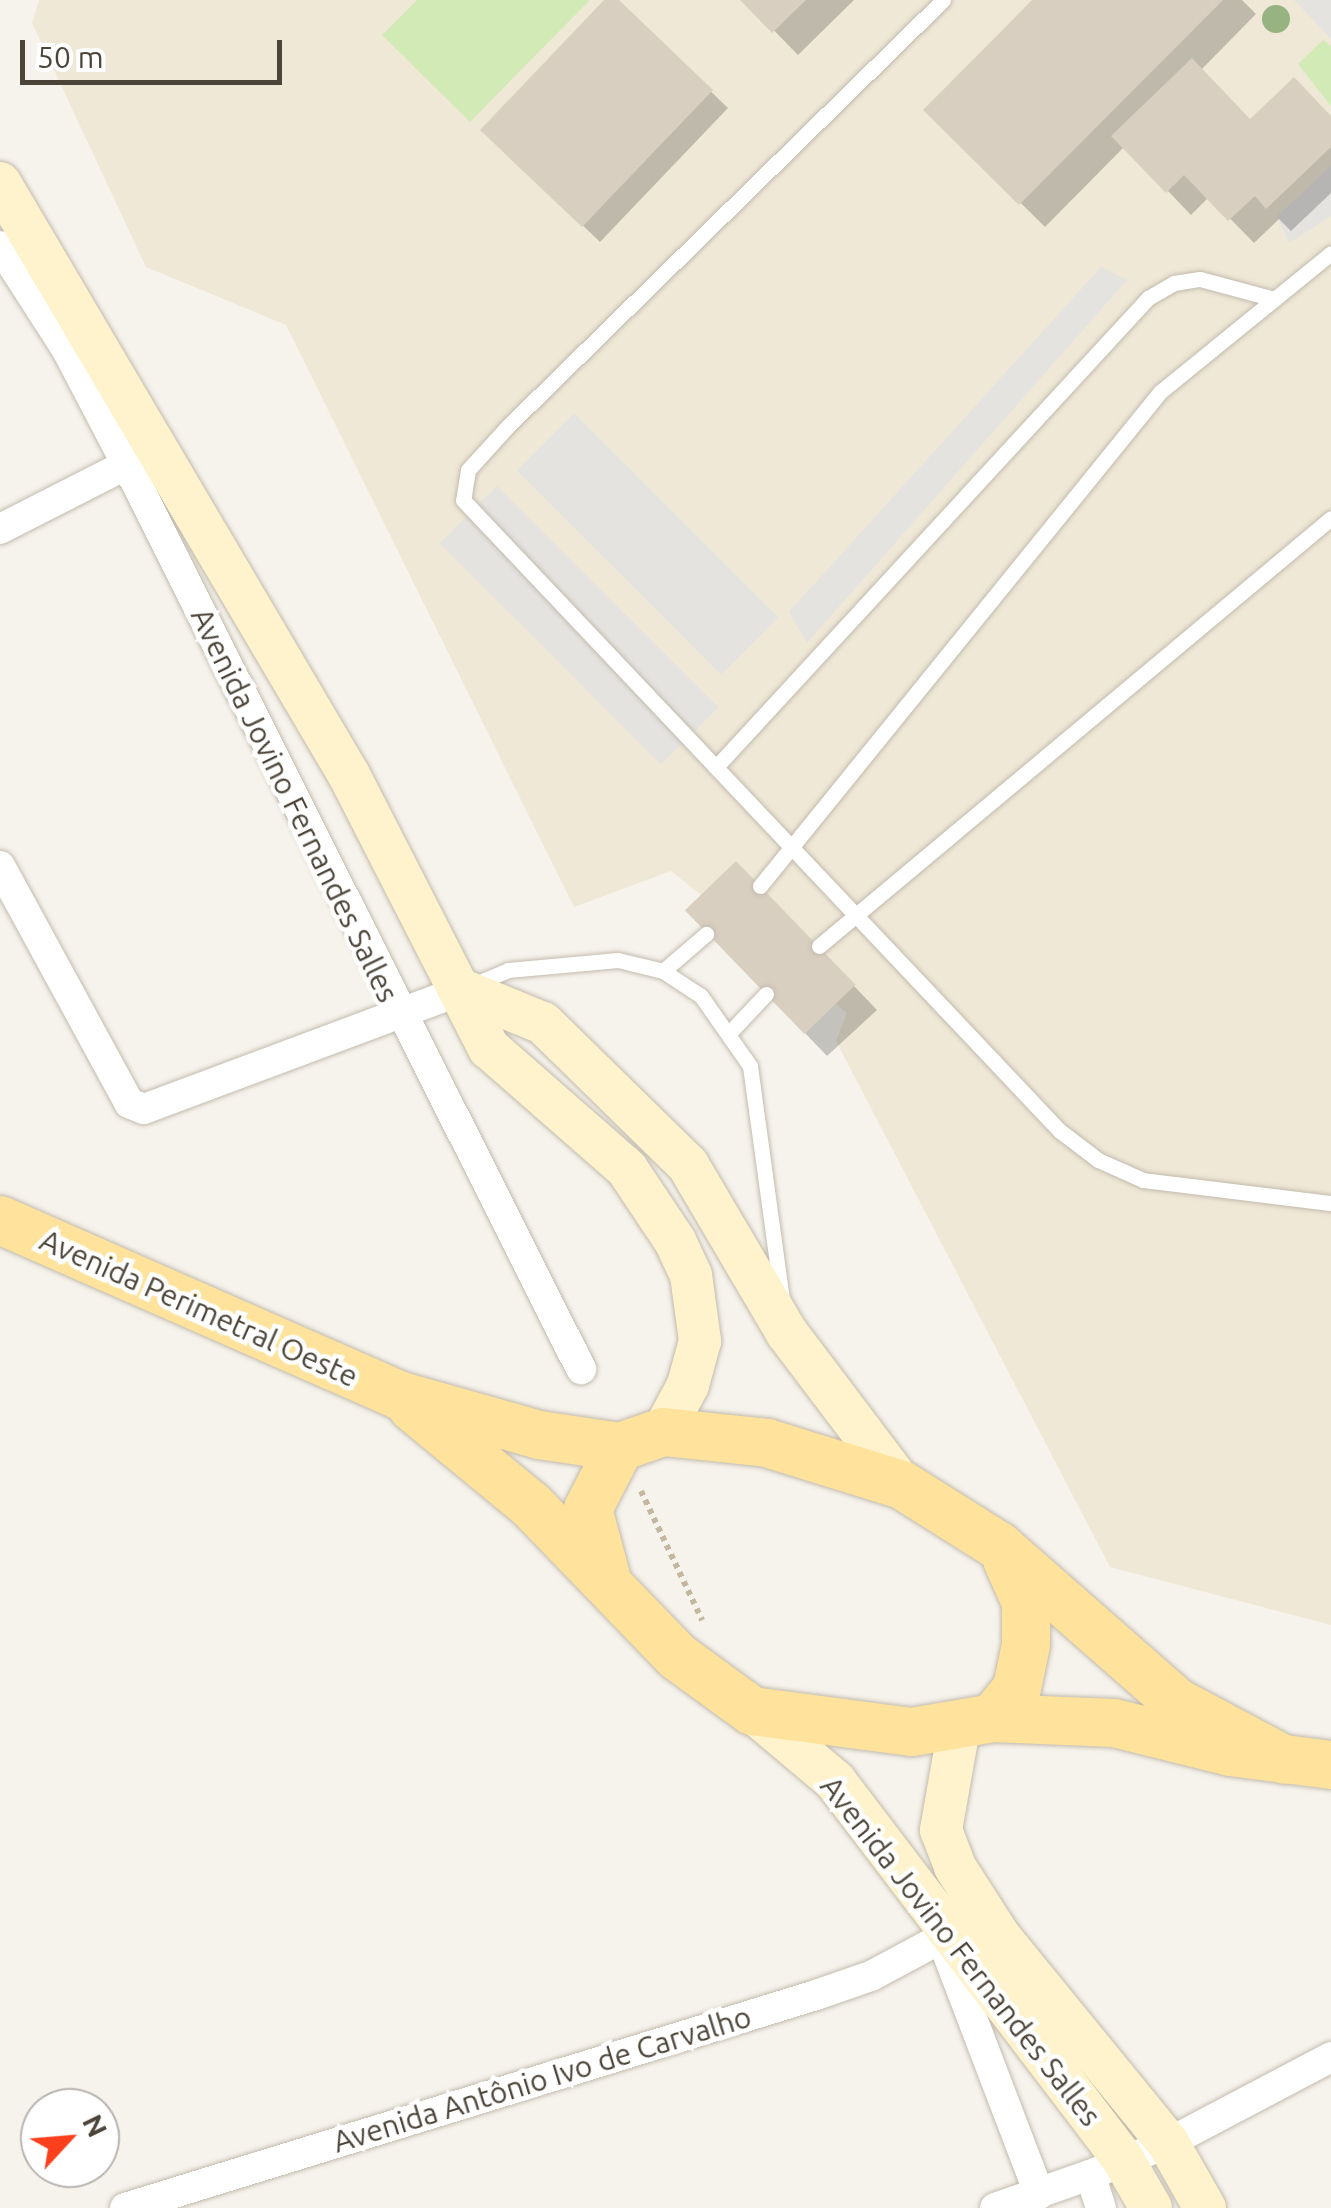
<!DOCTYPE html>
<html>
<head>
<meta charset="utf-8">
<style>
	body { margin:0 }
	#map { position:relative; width:1331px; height:2208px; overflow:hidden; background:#f6f3ec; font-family:Ubuntu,sans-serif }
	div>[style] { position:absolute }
	.education>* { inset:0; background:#efe8d6 }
	.green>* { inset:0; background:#d2eab5 }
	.parking>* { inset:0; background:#e5e3e0; transform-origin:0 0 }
	.shadow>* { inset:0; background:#0003 }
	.building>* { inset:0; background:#d8cfc1; transform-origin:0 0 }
	.path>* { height:6px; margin-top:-3px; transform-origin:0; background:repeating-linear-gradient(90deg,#c4b79f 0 5px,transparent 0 10px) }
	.roads { filter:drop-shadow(0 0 2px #c2bbae) drop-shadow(0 0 2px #c2bbae) }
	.lane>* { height:15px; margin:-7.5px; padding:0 7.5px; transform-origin:7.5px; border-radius:7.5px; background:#fff }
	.street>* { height:30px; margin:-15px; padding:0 15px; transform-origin:15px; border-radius:15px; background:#fff }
	.secondary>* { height:42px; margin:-21px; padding:0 21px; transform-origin:21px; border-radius:21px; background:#fff3cd }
	.primary>* { height:48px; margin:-24px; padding:0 24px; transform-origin:24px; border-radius:24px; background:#ffe39c }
	.trees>* { width:28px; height:28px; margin:-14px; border-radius:50%; background:#97b381 }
	span { translate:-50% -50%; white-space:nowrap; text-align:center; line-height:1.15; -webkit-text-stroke:9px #fff; paint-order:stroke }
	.street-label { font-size:30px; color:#4b4439 }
	.north { position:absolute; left:20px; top:2088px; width:100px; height:100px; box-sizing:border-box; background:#fff; border:2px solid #b7b4b0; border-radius:50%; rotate:64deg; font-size:28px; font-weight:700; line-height:40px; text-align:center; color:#4b4439 }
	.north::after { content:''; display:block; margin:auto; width:35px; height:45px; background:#fc3f1d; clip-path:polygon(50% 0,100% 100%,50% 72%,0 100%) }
	.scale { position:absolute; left:20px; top:40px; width:262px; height:45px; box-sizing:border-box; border:5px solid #4b4439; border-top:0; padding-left:12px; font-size:30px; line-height:35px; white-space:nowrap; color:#4b4439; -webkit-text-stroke:8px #fff; paint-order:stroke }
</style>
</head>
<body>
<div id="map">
	<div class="education">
		<div style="clip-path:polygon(39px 0,1331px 0,1331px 1625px,1110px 1567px,836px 1041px,847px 1013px,671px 871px,574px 907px,286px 325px,146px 267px,32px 23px)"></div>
	</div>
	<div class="green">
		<div style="clip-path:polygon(417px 0,590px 0,470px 122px,382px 35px)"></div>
		<div style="clip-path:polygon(1323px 40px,1331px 46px,1331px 106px,1298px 64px)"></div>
	</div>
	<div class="parking">
		<div style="clip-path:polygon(1294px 0,1331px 0,1331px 39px)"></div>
		<div style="clip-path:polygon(1331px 166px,1331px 216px,1289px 243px,1277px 216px)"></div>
		<div style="clip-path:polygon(1101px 267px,1127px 280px,807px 643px,789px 612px)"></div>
		<div style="left:574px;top:413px;width:289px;height:81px;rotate:45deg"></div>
		<div style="left:497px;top:486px;width:313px;height:81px;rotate:45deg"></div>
	</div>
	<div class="shadow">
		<div style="clip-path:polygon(607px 0,616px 0,728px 108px,600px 242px,484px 130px)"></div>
		<div style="clip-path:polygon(744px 0,854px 0,798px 55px)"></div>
		<div style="clip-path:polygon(1036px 0,1242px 0,1256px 14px,1201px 70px,1250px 122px,1331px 118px,1331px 193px,1291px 231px,1279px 219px,1254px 243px,1209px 197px,1191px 215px,1125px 146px,1045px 227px,927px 110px)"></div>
		<div style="clip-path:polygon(760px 888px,877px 1010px,827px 1056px,689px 912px)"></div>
	</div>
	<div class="building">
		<div style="clip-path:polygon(604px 0,619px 0,713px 90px,582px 227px,480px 130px)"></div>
		<div style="clip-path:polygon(740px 0,806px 0,772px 33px)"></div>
		<div style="clip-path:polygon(1032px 0,1223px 0,1019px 205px,923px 110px)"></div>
		<div style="clip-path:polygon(1192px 58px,1250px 119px,1294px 77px,1331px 116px,1331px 147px,1266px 209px,1255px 196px,1228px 221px,1184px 175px,1166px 193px,1111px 136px)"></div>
		<div style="left:736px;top:861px;width:172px;height:71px;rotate:46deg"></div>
	</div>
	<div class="path">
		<div style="left:641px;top:1491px;width:143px;rotate:64.7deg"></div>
	</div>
	<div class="roads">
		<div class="lane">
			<div style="left:943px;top:0;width:609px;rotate:135.6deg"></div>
			<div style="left:508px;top:426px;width:59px;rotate:132.3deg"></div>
			<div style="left:468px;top:470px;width:30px;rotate:99deg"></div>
			<div style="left:463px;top:500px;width:869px;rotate:46.59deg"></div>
			<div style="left:1060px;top:1131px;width:48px;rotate:37.3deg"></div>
			<div style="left:1098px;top:1160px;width:49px;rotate:24deg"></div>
			<div style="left:1143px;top:1180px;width:189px;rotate:7deg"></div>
			<div style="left:716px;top:767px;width:638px;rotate:-47.35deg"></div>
			<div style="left:1148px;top:298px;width:30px;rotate:-30deg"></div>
			<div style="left:1174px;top:283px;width:26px;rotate:-9deg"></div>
			<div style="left:1200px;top:279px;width:77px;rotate:15.1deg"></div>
			<div style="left:760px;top:886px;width:636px;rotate:-51deg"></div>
			<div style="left:1160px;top:392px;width:220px;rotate:-39.1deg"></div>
			<div style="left:819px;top:946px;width:667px;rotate:-39.89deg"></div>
			<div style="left:663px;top:971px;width:57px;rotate:-40.7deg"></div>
			<div style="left:473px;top:985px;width:38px;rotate:-23deg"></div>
			<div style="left:508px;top:970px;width:110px;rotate:-5.2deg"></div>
			<div style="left:618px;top:960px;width:46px;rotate:13.7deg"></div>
			<div style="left:663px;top:971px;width:45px;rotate:33.3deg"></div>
			<div style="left:701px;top:996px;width:85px;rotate:55deg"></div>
			<div style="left:750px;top:1066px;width:235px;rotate:82.2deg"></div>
			<div style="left:731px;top:1031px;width:51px;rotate:-46.6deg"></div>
		</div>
		<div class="street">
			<div style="left:0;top:246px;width:124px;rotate:57.2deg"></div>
			<div style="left:67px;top:350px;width:130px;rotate:62.4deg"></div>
			<div style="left:127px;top:465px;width:1012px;rotate:63.33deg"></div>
			<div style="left:0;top:529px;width:163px;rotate:-27deg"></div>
			<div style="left:0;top:866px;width:270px;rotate:61.4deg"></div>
			<div style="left:129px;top:1103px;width:16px;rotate:22deg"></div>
			<div style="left:144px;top:1109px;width:340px;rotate:-20.5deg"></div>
			<div style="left:943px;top:1942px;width:270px;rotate:69.1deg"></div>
			<div style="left:125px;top:2208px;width:723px;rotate:-17.13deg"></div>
			<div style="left:816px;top:1995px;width:58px;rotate:-19.1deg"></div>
			<div style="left:871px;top:1976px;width:110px;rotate:-28.2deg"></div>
			<div style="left:995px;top:2208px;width:101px;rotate:-19.2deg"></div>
			<div style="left:1101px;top:2208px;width:35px;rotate:-108deg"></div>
			<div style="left:1090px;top:2175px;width:84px;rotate:-22.3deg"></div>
			<div style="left:1168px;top:2143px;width:184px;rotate:-27.8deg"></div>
		</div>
		<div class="secondary">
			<div style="left:0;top:183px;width:687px;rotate:59.48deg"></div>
			<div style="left:349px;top:775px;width:307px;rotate:62.9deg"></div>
			<div style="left:489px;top:1048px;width:184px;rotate:41.2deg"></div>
			<div style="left:627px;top:1169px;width:87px;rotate:56.3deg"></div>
			<div style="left:675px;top:1241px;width:38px;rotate:65deg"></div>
			<div style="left:691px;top:1275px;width:67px;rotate:82.2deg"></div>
			<div style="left:700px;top:1341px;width:46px;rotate:105.3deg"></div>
			<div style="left:688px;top:1385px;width:53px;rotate:118deg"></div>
			<div style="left:462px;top:990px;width:87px;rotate:22.2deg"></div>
			<div style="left:543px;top:1023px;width:203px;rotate:44.4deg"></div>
			<div style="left:688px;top:1165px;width:195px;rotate:59.5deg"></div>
			<div style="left:787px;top:1333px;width:191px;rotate:52.9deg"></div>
			<div style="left:752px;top:1711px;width:109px;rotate:40.1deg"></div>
			<div style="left:835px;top:1781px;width:477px;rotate:52.7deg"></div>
			<div style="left:1124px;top:2161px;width:54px;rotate:60.1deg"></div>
			<div style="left:959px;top:1728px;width:104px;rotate:100deg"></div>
			<div style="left:941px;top:1830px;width:40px;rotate:69deg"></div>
			<div style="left:955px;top:1867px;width:83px;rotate:57.3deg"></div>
			<div style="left:1000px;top:1937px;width:266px;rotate:50.8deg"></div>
			<div style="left:1168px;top:2143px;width:75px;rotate:60.4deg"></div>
		</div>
		<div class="primary">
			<div style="left:0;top:1220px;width:435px;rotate:23.7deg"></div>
			<div style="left:398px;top:1395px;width:147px;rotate:15.8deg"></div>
			<div style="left:539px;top:1435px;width:82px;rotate:8.4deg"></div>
			<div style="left:620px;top:1447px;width:46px;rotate:-19.2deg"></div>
			<div style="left:663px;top:1432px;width:105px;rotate:6deg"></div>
			<div style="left:767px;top:1443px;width:141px;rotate:17.3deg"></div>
			<div style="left:902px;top:1485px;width:115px;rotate:32.2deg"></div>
			<div style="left:999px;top:1546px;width:238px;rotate:41.3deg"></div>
			<div style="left:1178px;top:1703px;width:121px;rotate:28deg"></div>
			<div style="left:412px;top:1407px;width:154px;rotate:39.5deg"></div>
			<div style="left:531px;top:1505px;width:211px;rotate:46deg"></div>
			<div style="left:678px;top:1657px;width:92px;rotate:36.1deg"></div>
			<div style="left:752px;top:1711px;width:161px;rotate:7.5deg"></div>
			<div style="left:912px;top:1732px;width:82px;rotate:-9.8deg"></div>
			<div style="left:993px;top:1718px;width:121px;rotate:2.4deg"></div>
			<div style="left:1114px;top:1723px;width:120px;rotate:14deg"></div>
			<div style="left:1230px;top:1752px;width:102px;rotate:7.3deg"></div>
			<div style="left:606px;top:1576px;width:69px;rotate:-105deg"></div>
			<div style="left:588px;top:1509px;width:70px;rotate:-62.7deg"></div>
			<div style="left:993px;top:1718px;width:38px;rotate:-51deg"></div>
			<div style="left:1017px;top:1688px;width:44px;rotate:-78.2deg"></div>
			<div style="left:1026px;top:1645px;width:43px;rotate:-90deg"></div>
			<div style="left:1026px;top:1602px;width:46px;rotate:-114.3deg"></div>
		</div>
	</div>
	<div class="trees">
		<div style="left:1276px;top:19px"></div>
	</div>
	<div class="street-label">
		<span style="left:295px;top:805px;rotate:64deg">Avenida Jovino Fernandes Salles</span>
		<span style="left:199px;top:1308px;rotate:24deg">Avenida Perimetral Oeste</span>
		<span style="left:961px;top:1951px;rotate:52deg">Avenida Jovino Fernandes Salles</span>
		<span style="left:542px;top:2079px;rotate:-17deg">Avenida Antônio Ivo de Carvalho</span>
	</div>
	<div class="north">N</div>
	<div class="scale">50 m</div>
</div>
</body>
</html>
